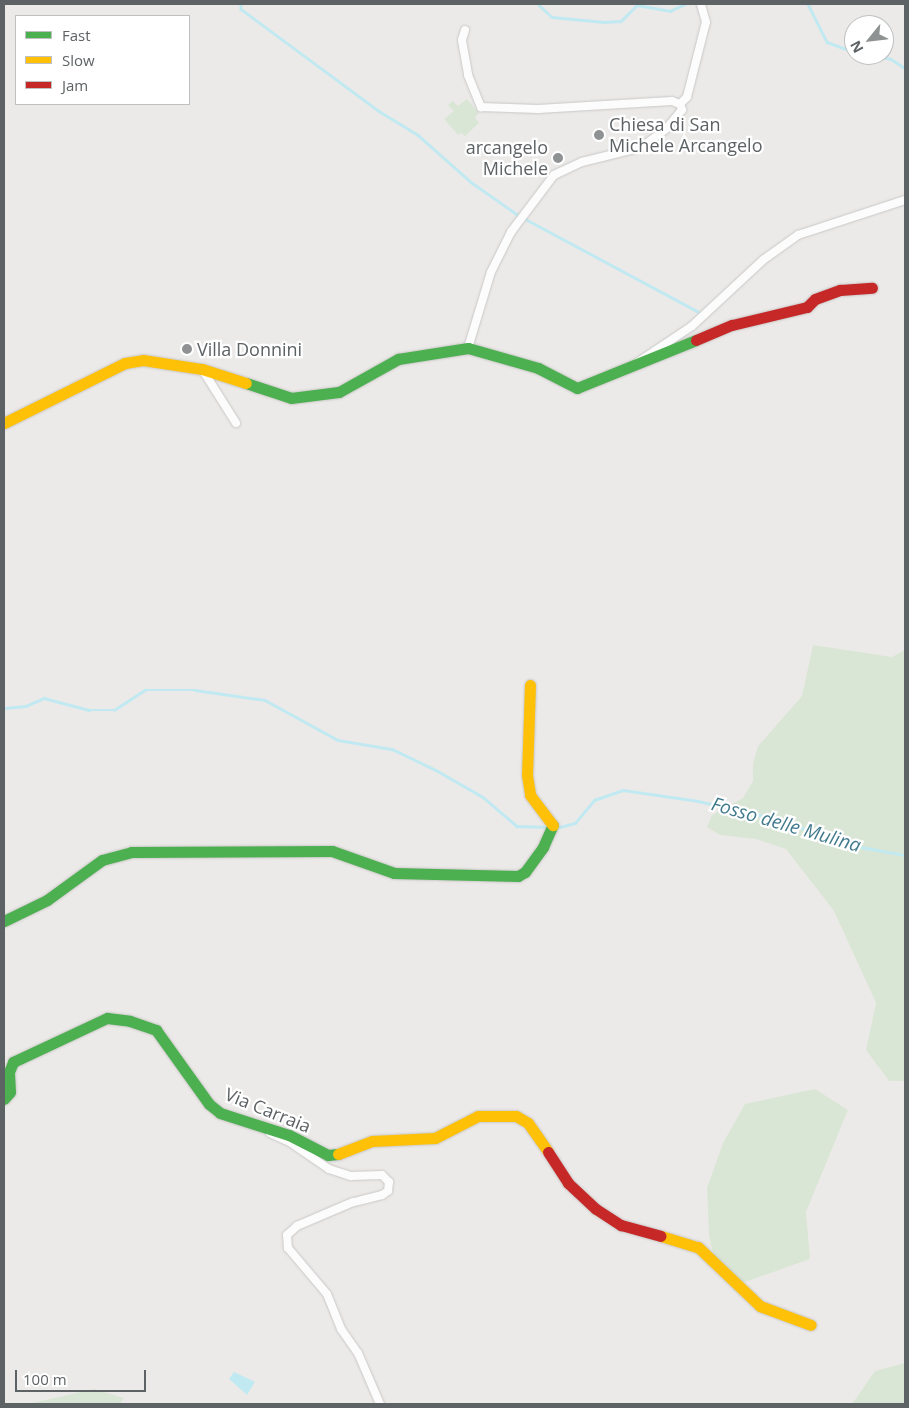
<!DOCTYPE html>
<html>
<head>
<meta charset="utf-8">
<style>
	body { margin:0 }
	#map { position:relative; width:909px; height:1408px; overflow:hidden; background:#eceae8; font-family:"Open Sans",sans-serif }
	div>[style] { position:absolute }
	.green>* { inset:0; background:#dae6d5 }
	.water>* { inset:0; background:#c1e9f1 }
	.stream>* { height:2.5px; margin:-1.25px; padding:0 1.25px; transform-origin:1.25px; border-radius:1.25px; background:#c1e9f1 }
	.roads { filter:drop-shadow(0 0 1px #c9c8c7) drop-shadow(0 0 1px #c9c8c7) }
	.street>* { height:8px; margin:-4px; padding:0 4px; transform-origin:4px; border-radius:4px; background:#fcfcfc }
	.fast>* { height:11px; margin:-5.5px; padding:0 5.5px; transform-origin:5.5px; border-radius:5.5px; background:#4caf50 }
	.slow>* { height:11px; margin:-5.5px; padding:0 5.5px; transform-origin:5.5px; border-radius:5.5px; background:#ffc107 }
	.jam>* { height:11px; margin:-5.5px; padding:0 5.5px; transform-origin:5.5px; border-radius:5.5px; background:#c62828 }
	.dots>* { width:14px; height:14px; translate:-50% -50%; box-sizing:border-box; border:2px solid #fff; border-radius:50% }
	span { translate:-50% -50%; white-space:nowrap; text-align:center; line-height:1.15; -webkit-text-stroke:4.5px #fff; paint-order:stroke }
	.poi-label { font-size:18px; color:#5d6264 }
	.left { translate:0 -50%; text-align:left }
	.right { translate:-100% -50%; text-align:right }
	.street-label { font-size:18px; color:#5d6264 }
	.water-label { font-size:19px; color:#427a8d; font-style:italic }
	.frame { position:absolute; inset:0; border:5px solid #5d6264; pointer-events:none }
	.legend { position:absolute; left:15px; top:15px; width:175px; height:90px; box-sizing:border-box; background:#fff; border:1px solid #bec0c1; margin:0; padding:6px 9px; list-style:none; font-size:15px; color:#5d6264 }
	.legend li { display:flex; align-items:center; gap:10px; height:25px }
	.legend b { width:25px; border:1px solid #bec0c1 }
	.north { position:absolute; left:844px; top:15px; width:50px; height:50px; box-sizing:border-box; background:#fff; border:1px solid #bec0c1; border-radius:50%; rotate:241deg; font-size:14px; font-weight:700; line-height:20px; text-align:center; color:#5d6264 }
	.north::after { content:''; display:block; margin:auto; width:18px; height:22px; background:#8f9292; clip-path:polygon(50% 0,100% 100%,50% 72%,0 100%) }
	.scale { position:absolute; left:15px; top:1370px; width:131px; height:22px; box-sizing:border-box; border:2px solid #5d6264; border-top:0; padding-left:6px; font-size:15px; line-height:18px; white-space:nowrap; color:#5d6264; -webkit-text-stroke:4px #fff; paint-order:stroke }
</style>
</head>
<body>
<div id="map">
	<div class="green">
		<div style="clip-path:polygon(467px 99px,479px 113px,475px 117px,479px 123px,465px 136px,461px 133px,458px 135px,444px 119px,454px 111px,448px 105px,453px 101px,458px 106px)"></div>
		<div style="clip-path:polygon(813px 645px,892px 657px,905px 650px,905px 1081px,889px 1081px,866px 1050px,876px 1003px,834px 911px,786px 849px,756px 839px,720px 835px,707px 827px,712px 815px,743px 798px,753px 781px,753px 764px,758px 746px,802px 696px)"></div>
		<div style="clip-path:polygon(815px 1089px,848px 1110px,806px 1212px,810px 1259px,742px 1283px,713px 1254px,709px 1235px,707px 1188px,723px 1143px,745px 1104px)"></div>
		<div style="clip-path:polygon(905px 1363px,905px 1404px,852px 1404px,875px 1371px)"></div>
		<div style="clip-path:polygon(94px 1389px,124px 1398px,120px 1404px,28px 1404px)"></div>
	</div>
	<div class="water">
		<div style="clip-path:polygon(234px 1372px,255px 1382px,247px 1395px,229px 1379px)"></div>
	</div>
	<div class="stream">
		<div style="left:241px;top:4px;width:5px;rotate:90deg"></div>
		<div style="left:241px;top:9px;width:172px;rotate:36.5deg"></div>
		<div style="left:379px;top:111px;width:46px;rotate:31.6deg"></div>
		<div style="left:418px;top:135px;width:71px;rotate:41.6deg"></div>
		<div style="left:471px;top:182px;width:57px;rotate:35.1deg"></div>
		<div style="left:518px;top:215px;width:205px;rotate:28.2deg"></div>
		<div style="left:538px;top:4px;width:19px;rotate:43deg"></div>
		<div style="left:552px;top:17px;width:52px;rotate:5.5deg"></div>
		<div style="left:604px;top:22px;width:17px;rotate:-3deg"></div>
		<div style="left:621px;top:21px;width:23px;rotate:-45deg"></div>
		<div style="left:637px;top:5px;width:34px;rotate:10deg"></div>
		<div style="left:670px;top:11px;width:17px;rotate:-25deg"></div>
		<div style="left:808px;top:4px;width:42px;rotate:63.4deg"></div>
		<div style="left:827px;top:42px;width:29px;rotate:20deg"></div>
		<div style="left:874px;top:55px;width:17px;rotate:13deg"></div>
		<div style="left:891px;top:59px;width:17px;rotate:33deg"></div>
		<div style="left:4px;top:708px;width:22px;rotate:-5deg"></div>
		<div style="left:26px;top:706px;width:20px;rotate:-24deg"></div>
		<div style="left:44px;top:698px;width:47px;rotate:14.9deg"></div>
		<div style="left:89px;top:710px;width:25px"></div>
		<div style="left:114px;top:710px;width:37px;rotate:-33deg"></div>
		<div style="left:145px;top:690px;width:50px"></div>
		<div style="left:195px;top:690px;width:71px;rotate:8.1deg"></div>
		<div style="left:265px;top:700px;width:83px;rotate:28.7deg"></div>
		<div style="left:338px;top:740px;width:55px;rotate:9.5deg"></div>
		<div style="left:392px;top:749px;width:49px;rotate:25.5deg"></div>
		<div style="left:436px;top:770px;width:54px;rotate:29.9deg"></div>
		<div style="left:483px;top:797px;width:45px;rotate:40.5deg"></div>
		<div style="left:517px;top:826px;width:31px;rotate:2deg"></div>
		<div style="left:556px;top:828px;width:20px;rotate:-15deg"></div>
		<div style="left:575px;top:823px;width:30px;rotate:-50deg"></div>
		<div style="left:594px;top:800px;width:31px;rotate:-19deg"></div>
		<div style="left:623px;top:790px;width:76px;rotate:8.3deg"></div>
		<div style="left:698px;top:801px;width:76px;rotate:12.9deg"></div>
		<div style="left:772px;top:818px;width:88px;rotate:18.6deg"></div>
		<div style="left:855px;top:846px;width:51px;rotate:10.2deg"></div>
	</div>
	<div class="roads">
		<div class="street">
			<div style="left:465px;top:30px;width:10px;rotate:107deg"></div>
			<div style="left:462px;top:40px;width:36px;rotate:80deg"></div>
			<div style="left:468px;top:75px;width:35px;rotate:68deg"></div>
			<div style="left:481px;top:107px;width:57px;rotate:2deg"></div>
			<div style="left:538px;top:109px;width:134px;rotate:-3.4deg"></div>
			<div style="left:672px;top:101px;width:9px;rotate:21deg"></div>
			<div style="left:680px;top:104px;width:10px;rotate:-45deg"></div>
			<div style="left:687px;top:97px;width:77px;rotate:-75.8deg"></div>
			<div style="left:706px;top:22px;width:19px;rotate:-106deg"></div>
			<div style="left:468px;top:348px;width:79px;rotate:-73.2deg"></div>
			<div style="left:491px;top:272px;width:45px;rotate:-63.4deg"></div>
			<div style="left:511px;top:232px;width:71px;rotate:-53deg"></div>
			<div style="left:554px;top:175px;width:31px;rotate:-25deg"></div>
			<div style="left:582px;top:162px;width:62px;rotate:-14deg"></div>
			<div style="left:642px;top:147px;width:30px;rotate:-37deg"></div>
			<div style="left:666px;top:129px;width:25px;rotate:-50deg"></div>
			<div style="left:682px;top:110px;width:6px;rotate:-108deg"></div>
			<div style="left:635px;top:364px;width:69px;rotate:-33.7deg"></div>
			<div style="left:692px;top:326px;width:97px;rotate:-42.9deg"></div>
			<div style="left:763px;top:260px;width:43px;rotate:-35.5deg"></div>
			<div style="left:798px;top:235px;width:113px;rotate:-18.1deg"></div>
			<div style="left:202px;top:369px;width:64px;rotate:57.8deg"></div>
			<div style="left:270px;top:1133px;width:23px;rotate:25deg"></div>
			<div style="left:291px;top:1143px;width:46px;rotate:34.4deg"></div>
			<div style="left:329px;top:1169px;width:23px;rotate:18deg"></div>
			<div style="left:351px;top:1176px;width:31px;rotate:-2deg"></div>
			<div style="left:382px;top:1175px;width:10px;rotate:45deg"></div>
			<div style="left:389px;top:1182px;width:9px;rotate:96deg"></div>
			<div style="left:388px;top:1191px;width:7px;rotate:146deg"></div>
			<div style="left:382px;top:1195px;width:30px;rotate:166deg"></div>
			<div style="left:353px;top:1202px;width:61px;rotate:156.8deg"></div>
			<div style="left:297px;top:1226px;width:13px;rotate:138deg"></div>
			<div style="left:287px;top:1235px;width:13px;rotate:86deg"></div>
			<div style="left:288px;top:1248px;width:60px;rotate:49.7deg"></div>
			<div style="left:327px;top:1294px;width:38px;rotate:68deg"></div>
			<div style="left:341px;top:1329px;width:29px;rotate:55deg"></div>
			<div style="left:358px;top:1353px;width:56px;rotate:66.7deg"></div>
		</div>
		<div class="fast">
			<div style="left:246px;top:383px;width:47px;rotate:18.4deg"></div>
			<div style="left:291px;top:398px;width:48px;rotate:-7.1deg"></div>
			<div style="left:339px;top:392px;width:68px;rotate:-29.2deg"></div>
			<div style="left:398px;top:359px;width:71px;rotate:-8.9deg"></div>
			<div style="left:468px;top:348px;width:73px;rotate:15.9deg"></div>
			<div style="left:538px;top:368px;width:44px;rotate:27.1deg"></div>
			<div style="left:577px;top:388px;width:128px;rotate:-22deg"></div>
			<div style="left:4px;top:921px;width:48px;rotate:-26deg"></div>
			<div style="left:47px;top:900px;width:68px;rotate:-36deg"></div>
			<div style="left:102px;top:860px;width:30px;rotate:-15deg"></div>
			<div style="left:131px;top:852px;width:201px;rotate:-0.3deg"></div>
			<div style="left:332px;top:851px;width:66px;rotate:19.5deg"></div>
			<div style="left:394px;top:873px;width:124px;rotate:1.4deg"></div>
			<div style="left:518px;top:876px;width:8px;rotate:-30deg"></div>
			<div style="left:525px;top:872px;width:31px;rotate:-54deg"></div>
			<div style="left:543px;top:847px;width:24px;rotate:-66deg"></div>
			<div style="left:4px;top:1099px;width:9px;rotate:-49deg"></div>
			<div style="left:10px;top:1092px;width:20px;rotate:-93deg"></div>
			<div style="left:9px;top:1072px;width:11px;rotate:-68deg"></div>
			<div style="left:13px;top:1062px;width:104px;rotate:-25.1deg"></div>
			<div style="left:107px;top:1018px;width:23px;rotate:7deg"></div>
			<div style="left:130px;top:1021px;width:28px;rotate:19deg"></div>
			<div style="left:156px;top:1030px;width:91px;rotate:54.4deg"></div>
			<div style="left:209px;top:1104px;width:14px;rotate:39deg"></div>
			<div style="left:220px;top:1113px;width:72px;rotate:17.7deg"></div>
			<div style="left:289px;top:1135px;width:44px;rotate:27.1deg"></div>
			<div style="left:328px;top:1155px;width:10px;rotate:-6deg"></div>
		</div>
		<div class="slow">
			<div style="left:4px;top:423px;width:135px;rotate:-26.4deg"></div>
			<div style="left:125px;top:363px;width:18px;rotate:-9deg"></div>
			<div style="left:143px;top:360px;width:60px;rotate:8.7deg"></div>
			<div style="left:202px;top:369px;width:46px;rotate:17.7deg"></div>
			<div style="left:530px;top:685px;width:90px;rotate:91.9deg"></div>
			<div style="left:527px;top:775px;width:20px;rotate:81deg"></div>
			<div style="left:530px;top:795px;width:38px;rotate:53deg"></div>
			<div style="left:338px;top:1154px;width:36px;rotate:-21deg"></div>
			<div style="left:372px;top:1141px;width:63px;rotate:-2.7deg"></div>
			<div style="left:435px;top:1138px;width:48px;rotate:-27.1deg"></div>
			<div style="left:478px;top:1116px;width:38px"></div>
			<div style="left:516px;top:1116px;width:14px;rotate:30deg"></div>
			<div style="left:528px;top:1123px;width:35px;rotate:55deg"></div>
			<div style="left:661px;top:1236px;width:39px;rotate:17deg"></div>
			<div style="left:698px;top:1247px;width:86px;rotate:43.6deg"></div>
			<div style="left:760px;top:1306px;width:54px;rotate:20.4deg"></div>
		</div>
		<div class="jam">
			<div style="left:696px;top:340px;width:39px;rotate:-23deg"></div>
			<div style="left:732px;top:325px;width:77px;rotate:-13.5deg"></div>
			<div style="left:807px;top:307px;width:11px;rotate:-45deg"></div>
			<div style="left:815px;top:299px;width:27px;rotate:-20deg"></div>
			<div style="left:840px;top:290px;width:32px;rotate:-4deg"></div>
			<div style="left:548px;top:1152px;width:37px;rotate:57deg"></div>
			<div style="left:568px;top:1183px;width:38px;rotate:43deg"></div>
			<div style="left:596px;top:1209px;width:30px;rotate:33deg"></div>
			<div style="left:621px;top:1225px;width:41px;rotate:15.4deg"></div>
		</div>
	</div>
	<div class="dots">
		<div style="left:599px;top:135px;background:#8f9292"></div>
		<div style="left:558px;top:158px;background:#8f9292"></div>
		<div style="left:187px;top:349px;background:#8f9292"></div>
	</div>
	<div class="poi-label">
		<span class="left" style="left:609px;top:135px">Chiesa di San<br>Michele Arcangelo</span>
		<span class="right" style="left:548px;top:158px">arcangelo<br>Michele</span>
		<span class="left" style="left:197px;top:349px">Villa Donnini</span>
	</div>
	<div class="street-label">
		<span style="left:268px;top:1110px;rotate:22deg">Via Carraia</span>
	</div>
	<div class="water-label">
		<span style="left:786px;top:825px;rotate:16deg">Fosso delle Mulina</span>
	</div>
	<div class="frame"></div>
	<ul class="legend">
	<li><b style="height:6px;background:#4caf50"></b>Fast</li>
	<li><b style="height:6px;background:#ffc107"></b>Slow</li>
	<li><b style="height:6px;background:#c62828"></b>Jam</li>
	</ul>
	<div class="north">N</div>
	<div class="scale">100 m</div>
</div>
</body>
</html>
